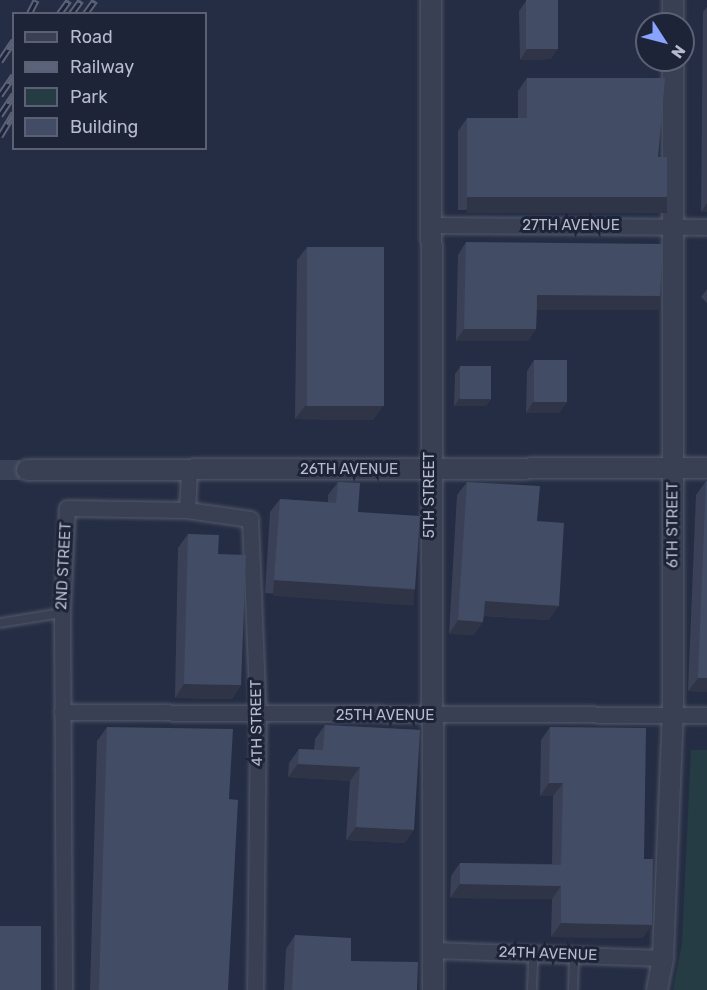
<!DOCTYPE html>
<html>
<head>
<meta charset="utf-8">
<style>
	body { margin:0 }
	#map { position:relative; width:707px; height:990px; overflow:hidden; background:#242d43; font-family:Rubik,sans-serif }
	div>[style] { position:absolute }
	.green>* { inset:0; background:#263c44 }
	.tertiary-tunnel>* { height:20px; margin-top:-10px; transform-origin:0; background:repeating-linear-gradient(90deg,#3a4258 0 20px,transparent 0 30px) }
	.roads { filter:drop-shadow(0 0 2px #545a6d) drop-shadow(0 0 2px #545a6d) }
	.service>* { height:8px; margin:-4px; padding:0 4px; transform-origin:4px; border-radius:4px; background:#394053 }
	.minor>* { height:15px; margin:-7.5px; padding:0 7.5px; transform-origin:7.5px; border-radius:7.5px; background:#394053 }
	.tertiary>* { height:20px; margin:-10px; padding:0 10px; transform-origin:10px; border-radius:10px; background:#394053 }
	.rail>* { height:7px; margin-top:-3.5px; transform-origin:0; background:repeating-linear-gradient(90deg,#1e2438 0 14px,#5b637a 0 28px); box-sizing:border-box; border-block:2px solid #5b637a }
	.wall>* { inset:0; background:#3a4157 }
	.shaded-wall>* { inset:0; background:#2f3547; transform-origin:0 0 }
	.building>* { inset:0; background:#434c65; transform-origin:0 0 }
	span { translate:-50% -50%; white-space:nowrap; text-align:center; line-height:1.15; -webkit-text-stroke:6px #1e2438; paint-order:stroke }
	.street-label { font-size:15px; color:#b6bbcd }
	.legend { position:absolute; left:12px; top:12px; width:195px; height:138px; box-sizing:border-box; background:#1e2438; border:2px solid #5b6074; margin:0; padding:8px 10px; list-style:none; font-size:18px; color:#b6bbcd }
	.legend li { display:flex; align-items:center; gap:12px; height:30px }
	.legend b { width:30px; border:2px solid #5b6074 }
	.north { position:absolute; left:635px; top:12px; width:60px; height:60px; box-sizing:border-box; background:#1e2438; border:2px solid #5b6074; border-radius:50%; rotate:126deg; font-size:16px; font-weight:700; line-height:24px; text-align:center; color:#b6bbcd }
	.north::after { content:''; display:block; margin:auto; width:21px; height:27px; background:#89a4ff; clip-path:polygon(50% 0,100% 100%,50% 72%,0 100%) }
</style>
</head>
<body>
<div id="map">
	<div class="green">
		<div style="clip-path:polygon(691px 750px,707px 750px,707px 990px,673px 990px,682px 943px)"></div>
	</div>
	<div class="tertiary-tunnel">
		<div style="left:0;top:470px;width:27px"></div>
	</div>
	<div class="roads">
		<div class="service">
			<div style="left:0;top:623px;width:63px;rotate:-9.2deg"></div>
			<div style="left:532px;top:990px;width:36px;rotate:-88deg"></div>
			<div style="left:573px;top:990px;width:35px;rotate:-88deg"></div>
		</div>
		<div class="minor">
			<div style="left:434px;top:225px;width:273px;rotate:0.4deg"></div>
			<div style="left:187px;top:510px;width:39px;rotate:-87deg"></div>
			<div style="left:62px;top:712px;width:645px;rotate:0.27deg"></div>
			<div style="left:433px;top:950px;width:230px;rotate:2deg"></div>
			<div style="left:64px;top:990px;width:377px;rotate:-90.3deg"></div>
			<div style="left:62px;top:613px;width:105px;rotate:-87.3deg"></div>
			<div style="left:67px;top:508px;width:120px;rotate:1deg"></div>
			<div style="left:187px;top:510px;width:64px;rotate:8.1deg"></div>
			<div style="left:250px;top:519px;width:196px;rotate:87.7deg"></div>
			<div style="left:258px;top:715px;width:275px;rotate:90.6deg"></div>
		</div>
		<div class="tertiary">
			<div style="left:431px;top:0;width:990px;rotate:89.88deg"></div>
			<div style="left:673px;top:0;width:24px;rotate:90deg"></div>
			<div style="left:27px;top:470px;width:680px;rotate:-0.17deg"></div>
			<div style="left:657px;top:990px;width:33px;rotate:-79deg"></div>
			<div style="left:663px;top:958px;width:244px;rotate:-87.7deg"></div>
			<div style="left:673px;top:714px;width:654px;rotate:-90deg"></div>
		</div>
	</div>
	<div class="rail">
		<div style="left:29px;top:14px;width:16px;rotate:-63deg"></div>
		<div style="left:59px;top:14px;width:17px;rotate:-54deg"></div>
		<div style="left:71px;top:14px;width:17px;rotate:-54deg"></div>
		<div style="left:85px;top:14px;width:17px;rotate:-54deg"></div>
		<div style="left:0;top:61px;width:25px;rotate:-56deg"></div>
		<div style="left:0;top:95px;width:24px;rotate:-55deg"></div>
		<div style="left:0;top:115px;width:25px;rotate:-56deg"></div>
		<div style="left:0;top:136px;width:27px;rotate:-59deg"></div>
	</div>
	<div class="wall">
		<div style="clip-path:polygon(526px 1px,551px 59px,520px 60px,519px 11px)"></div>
		<div style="clip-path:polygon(707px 7px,707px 212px,701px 212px,703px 12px)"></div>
		<div style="clip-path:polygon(527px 78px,658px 157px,667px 197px,658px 210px,458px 210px,458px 131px,467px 118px,518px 118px,518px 91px)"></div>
		<div style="clip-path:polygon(466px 242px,652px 308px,537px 308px,536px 329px,528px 341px,456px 341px,458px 255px)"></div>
		<div style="clip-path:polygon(307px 247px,383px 406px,373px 420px,295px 419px,297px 260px)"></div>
		<div style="clip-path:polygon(707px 289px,707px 303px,701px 297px)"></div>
		<div style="clip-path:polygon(534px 360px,567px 402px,559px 413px,526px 413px,527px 371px)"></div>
		<div style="clip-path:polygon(460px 367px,491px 399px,486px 406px,454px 406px,455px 374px)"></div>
		<div style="clip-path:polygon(706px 481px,707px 692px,688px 691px,696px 495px)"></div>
		<div style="clip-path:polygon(338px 482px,358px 512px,415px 589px,406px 602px,265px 593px,270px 512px,280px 499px,328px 502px,328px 495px)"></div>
		<div style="clip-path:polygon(467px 482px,537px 521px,549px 620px,484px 616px,474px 635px,449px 634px,457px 495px)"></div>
		<div style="clip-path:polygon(188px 534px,218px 554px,241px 685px,232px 699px,175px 698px,178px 548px)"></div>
		<div style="clip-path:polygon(325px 725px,420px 730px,405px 843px,346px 840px,350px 781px,288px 777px,289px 763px,299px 749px,314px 750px,315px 739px)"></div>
		<div style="clip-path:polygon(107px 727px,229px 799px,228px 990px,90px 990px,97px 741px)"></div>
		<div style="clip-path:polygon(550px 727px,643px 938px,551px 937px,552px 899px,450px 898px,451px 876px,460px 863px,552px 864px,553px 796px,540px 796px,541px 740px)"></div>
		<div style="clip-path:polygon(295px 935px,351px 961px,417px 990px,284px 990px,286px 949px)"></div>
	</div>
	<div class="shaded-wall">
		<div style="clip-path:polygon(527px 49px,558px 49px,551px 59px,520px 60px)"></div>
		<div style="left:467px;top:197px;width:200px;height:16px"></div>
		<div style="clip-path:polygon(707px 203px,707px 212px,701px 212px)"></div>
		<div style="left:537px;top:295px;width:123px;height:15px"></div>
		<div style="clip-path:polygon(464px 329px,536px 329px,528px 341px,456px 341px)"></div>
		<div style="clip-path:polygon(459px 399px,491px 399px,486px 406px,454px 406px)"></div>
		<div style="clip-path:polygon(533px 402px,567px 402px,559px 413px,526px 413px)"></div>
		<div style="clip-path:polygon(305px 406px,383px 406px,373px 420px,295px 419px)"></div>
		<div style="left:274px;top:580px;width:141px;height:16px;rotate:4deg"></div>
		<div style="clip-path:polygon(485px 601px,559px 606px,549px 620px,475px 615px)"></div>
		<div style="clip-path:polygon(458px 620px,483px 622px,474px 635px,449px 634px)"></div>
		<div style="clip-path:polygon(698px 678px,707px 678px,707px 692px,688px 691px)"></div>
		<div style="clip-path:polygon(184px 684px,241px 685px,232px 699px,175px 698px)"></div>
		<div style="clip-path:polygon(298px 764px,360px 767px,350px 781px,288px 777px)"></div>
		<div style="clip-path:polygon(549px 783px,563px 783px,553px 796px,540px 796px)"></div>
		<div style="clip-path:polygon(356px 827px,414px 830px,405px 843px,346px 840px)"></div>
		<div style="clip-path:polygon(460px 884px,561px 886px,552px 899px,450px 898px)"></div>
		<div style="clip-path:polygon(561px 923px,652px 925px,643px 938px,551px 937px)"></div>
	</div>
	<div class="building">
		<div style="left:558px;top:0;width:49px;height:32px;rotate:90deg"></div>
		<div style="clip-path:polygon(527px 78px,665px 78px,658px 157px,667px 157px,667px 197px,467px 197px,467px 118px,527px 118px)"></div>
		<div style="clip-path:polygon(466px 242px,663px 244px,660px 296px,537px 295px,536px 329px,464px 329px)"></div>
		<div style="left:307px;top:247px;width:77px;height:159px"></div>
		<div style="left:534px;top:360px;width:33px;height:42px"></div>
		<div style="left:491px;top:366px;width:33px;height:31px;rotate:90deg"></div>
		<div style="clip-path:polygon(706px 481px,707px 481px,707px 678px,698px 678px)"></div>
		<div style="clip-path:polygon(338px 482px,360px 483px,358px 512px,420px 516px,415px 589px,274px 580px,280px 499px,336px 503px)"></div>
		<div style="clip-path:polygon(467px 482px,540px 486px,537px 521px,564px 523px,559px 606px,485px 601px,483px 622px,458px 620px)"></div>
		<div style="clip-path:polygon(188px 534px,219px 535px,218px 554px,246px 555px,241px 685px,184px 684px)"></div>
		<div style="clip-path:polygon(325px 725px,420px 730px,414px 830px,356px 827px,360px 767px,298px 764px,299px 749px,323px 750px)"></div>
		<div style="clip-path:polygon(107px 727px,233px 729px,229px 799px,238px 800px,228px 990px,99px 990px)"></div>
		<div style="clip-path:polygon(550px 727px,646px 728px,644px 859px,653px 859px,652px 925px,561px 923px,561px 886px,460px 884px,460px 863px,561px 865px,563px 783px,549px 783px)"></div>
		<div style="left:0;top:926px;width:41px;height:64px"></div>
		<div style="clip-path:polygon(295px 935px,351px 938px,351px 961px,418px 962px,417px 990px,292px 990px)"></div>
	</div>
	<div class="street-label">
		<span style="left:571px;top:226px">27TH AVENUE</span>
		<span style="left:349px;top:470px">26TH AVENUE</span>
		<span style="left:430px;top:495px;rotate:-90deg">5TH STREET</span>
		<span style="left:673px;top:525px;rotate:-90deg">6TH STREET</span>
		<span style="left:64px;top:566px;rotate:-87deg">2ND STREET</span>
		<span style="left:385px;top:716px">25TH AVENUE</span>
		<span style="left:257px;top:723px;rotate:-91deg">4TH STREET</span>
		<span style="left:548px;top:954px;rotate:2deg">24TH AVENUE</span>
	</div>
	<ul class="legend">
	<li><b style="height:8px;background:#394053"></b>Road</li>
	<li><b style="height:8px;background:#5b637a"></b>Railway</li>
	<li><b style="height:16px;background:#263c44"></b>Park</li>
	<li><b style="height:16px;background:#434c65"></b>Building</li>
	</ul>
	<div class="north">N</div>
</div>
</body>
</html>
